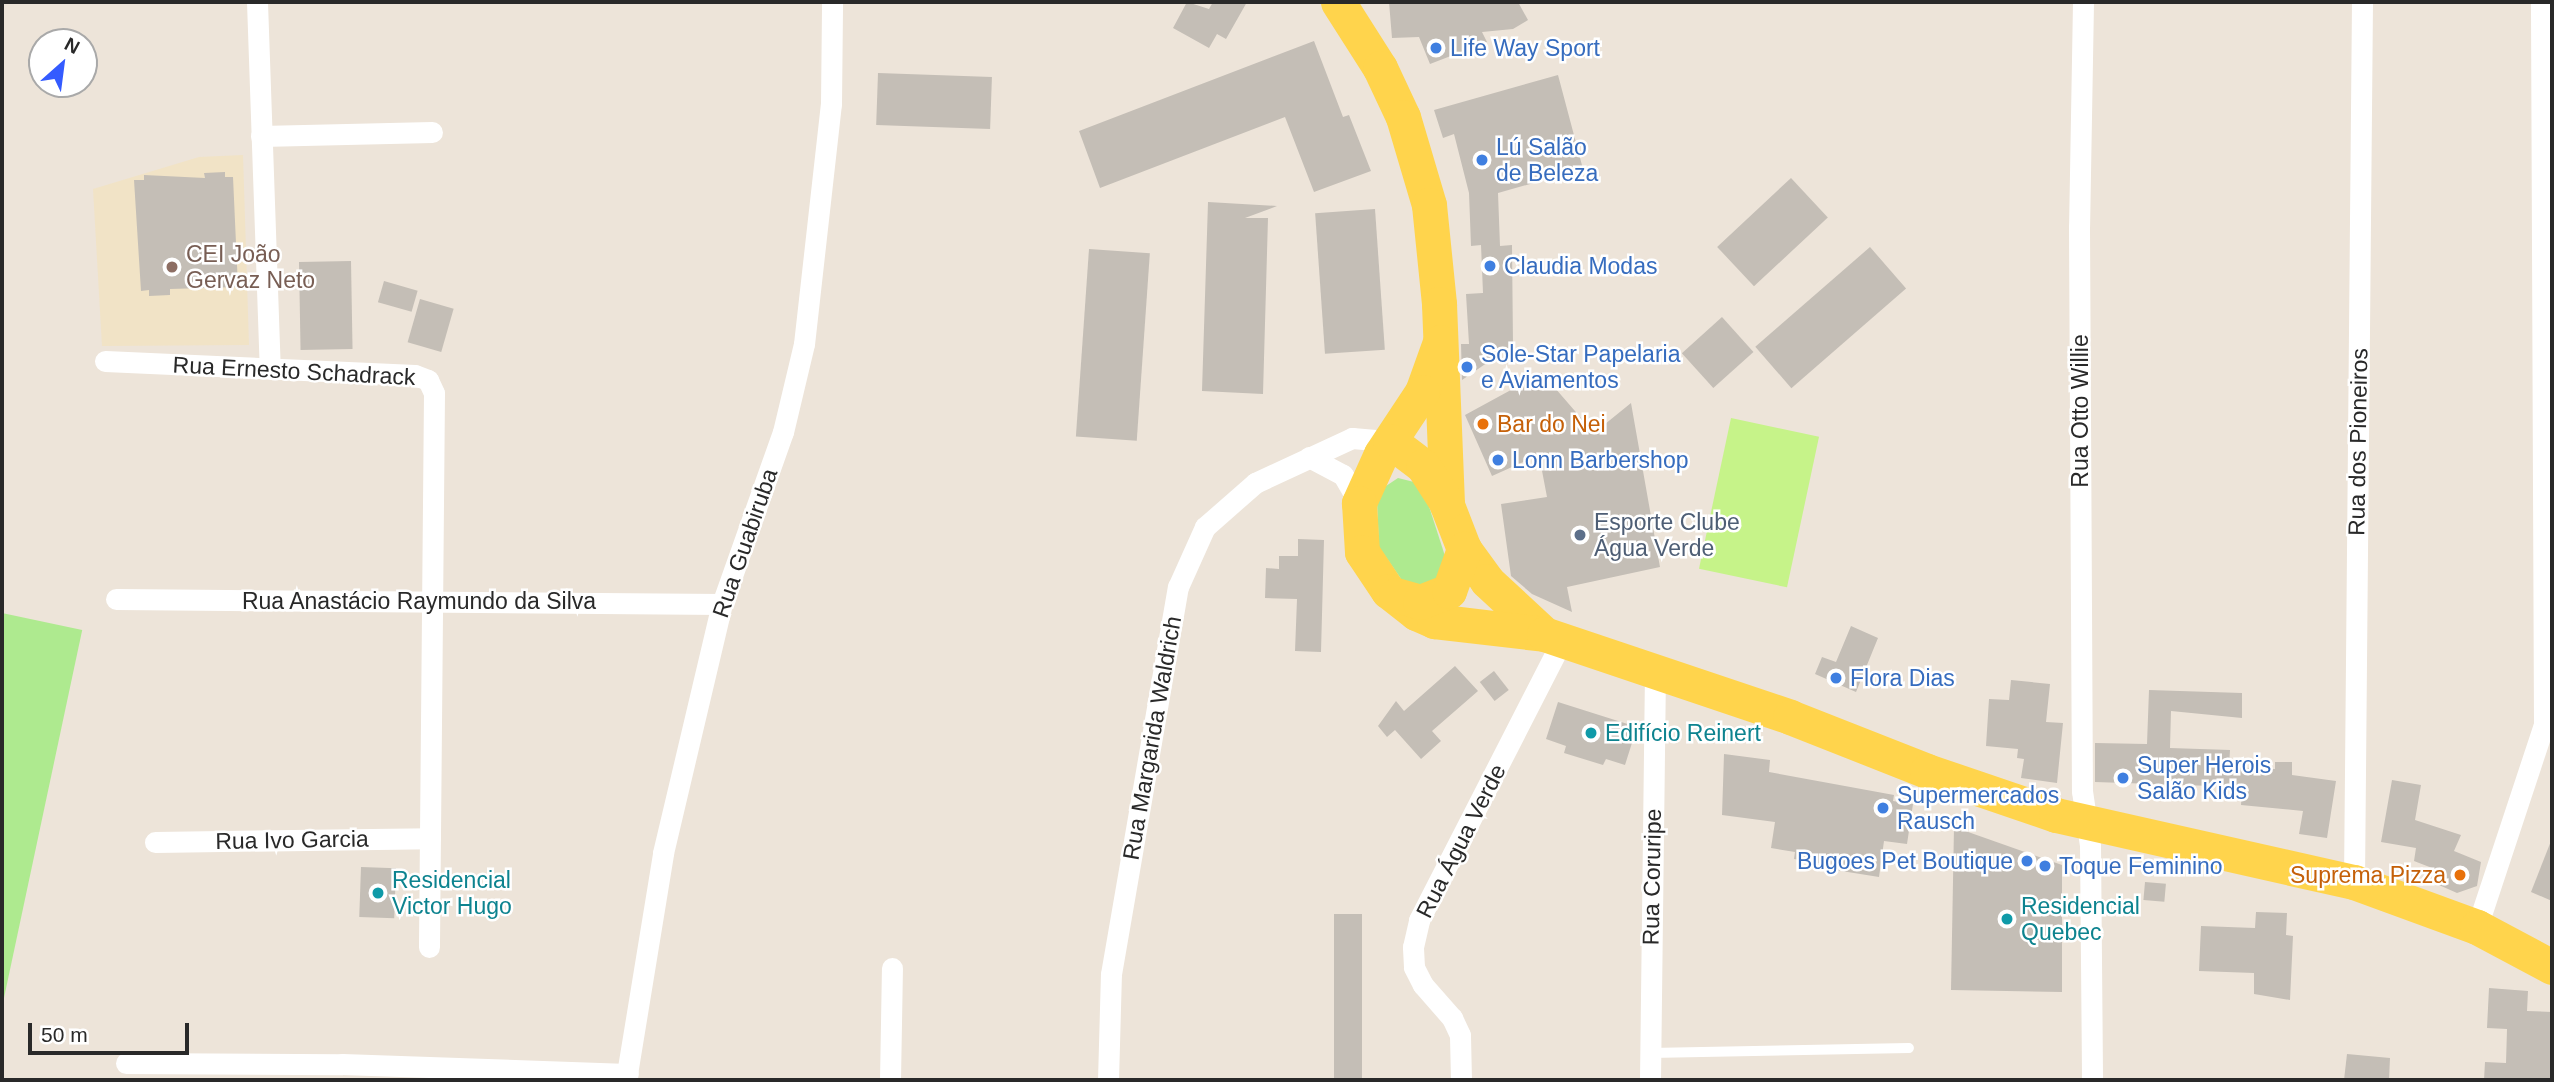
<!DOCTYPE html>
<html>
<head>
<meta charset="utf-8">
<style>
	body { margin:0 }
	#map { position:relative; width:2554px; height:1082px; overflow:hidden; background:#ede4d9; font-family:Arial,sans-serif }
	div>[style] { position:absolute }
	.education>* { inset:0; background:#f1e3c6 }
	.green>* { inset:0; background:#aeea8f; transform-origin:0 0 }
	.pitch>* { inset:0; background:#c6f389; transform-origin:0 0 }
	.building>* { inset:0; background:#c4beb6; transform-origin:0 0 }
	.service>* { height:10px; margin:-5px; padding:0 5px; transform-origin:5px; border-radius:5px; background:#fff }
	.minor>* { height:21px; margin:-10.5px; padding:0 10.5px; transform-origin:10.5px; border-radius:10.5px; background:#fff }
	.primary>* { height:35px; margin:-17.5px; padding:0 17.5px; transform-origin:17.5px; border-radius:17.5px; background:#ffd44c }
	.dots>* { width:19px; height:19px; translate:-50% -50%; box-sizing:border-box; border:4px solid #fff; border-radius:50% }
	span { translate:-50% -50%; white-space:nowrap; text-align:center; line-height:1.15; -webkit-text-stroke:5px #fff; paint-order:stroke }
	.shop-label { font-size:23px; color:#366cbe }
	.left { translate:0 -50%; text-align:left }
	.right { translate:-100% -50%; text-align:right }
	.education-label { font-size:23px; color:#785e54 }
	.street-label { font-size:23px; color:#292929 }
	.food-label { font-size:23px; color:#c56008 }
	.service-label { font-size:23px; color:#4e5e75 }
	.culture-label { font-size:23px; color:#0d838f }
	.frame { position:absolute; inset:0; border:4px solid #292929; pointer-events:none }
	.north { position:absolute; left:28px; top:28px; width:70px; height:70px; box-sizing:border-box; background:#fff; border:2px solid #a9a9a9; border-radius:50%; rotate:28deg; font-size:19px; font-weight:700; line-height:28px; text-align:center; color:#292929 }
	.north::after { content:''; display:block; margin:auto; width:24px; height:32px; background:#345bff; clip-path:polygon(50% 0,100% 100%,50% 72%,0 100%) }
	.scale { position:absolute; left:28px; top:1023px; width:161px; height:32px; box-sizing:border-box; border:4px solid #292929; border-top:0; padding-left:9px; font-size:21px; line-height:24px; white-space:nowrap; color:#292929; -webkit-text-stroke:5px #fff; paint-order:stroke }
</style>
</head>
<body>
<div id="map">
	<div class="education">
		<div style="clip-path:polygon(243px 155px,249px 345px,102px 346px,93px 189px,199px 157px)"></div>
	</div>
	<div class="green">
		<div style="clip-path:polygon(1398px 478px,1414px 482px,1425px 494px,1445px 556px,1438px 582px,1406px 586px,1379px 547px,1377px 500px,1383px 488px)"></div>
		<div style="left:2px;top:613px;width:82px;height:467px;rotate:12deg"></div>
	</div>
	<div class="pitch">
		<div style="left:1731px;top:418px;width:90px;height:154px;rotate:12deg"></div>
	</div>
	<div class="building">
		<div style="clip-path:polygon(1187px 2px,1209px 9px,1213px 2px,1247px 2px,1226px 39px,1217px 34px,1209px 48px,1173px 28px)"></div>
		<div style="clip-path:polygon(1389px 2px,1518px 2px,1528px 20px,1513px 29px,1482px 32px,1487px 42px,1430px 64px,1419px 37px,1392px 38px)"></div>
		<div style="clip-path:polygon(1314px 41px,1343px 117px,1349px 115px,1371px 171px,1314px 192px,1285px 117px,1100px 188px,1079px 131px)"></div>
		<div style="left:878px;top:73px;width:114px;height:52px;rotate:2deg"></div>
		<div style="clip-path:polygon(1558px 75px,1583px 169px,1498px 193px,1500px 246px,1512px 245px,1513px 345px,1462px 380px,1461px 344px,1469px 344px,1466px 294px,1483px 293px,1481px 245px,1471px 246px,1469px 193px,1454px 134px,1443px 138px,1434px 110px)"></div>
		<div style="clip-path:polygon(225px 172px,225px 177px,233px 177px,238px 287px,170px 289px,170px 295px,149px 296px,149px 290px,141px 291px,134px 180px,144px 180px,144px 175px,205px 178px,204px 173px)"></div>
		<div style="left:1791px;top:178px;width:54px;height:101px;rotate:47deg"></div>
		<div style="clip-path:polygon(1208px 202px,1277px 206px,1245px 218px,1268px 218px,1263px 394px,1202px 391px)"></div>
		<div style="left:1375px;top:209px;width:141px;height:60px;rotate:86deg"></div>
		<div style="left:1870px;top:247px;width:55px;height:152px;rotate:49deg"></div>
		<div style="left:1089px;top:249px;width:61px;height:188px;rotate:4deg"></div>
		<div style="left:351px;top:261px;width:88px;height:52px;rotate:89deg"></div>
		<div style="left:384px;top:281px;width:35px;height:22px;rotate:16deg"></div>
		<div style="left:420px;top:299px;width:35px;height:45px;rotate:16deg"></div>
		<div style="left:1722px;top:317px;width:47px;height:54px;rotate:48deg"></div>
		<div style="clip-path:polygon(1542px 373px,1594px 433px,1631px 403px,1660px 567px,1567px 587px,1572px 612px,1532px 594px,1511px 576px,1501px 504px,1547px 497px,1539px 455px,1492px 476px,1465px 415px)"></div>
		<div style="clip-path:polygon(1298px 539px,1324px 540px,1321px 652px,1295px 651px,1297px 599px,1265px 598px,1266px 568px,1279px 569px,1279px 556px,1298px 556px)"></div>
		<div style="clip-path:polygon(1851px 626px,1878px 638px,1856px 692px,1815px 674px,1822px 657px,1836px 662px)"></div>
		<div style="clip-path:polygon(1455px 666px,1478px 691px,1432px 731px,1441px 741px,1421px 759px,1395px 730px,1387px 737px,1378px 726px,1396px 701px,1404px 711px)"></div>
		<div style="left:1494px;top:671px;width:24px;height:18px;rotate:52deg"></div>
		<div style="clip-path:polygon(2011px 680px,2050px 684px,2046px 722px,2063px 723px,2057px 783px,2021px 778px,2024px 759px,2017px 758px,2018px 749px,1986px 746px,1989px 699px,2009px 700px)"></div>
		<div style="clip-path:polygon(2149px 690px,2242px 693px,2242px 718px,2171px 711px,2170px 748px,2230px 750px,2229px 767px,2275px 769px,2275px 762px,2292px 762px,2292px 775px,2336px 781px,2327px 838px,2299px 834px,2303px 811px,2241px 805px,2242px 787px,2095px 782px,2095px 743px,2147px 744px)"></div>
		<div style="clip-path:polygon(1558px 702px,1637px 727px,1625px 765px,1606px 759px,1603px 765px,1564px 753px,1566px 746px,1546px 739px)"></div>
		<div style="clip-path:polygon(1724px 754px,1770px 760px,1769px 772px,1894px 795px,1893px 801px,1913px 804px,1907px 844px,1884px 841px,1879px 877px,1829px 869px,1830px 865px,1794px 859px,1795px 852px,1771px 848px,1775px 822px,1722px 815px)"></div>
		<div style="clip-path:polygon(2392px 780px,2421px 785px,2415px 820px,2461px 835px,2454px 851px,2481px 862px,2477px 886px,2457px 893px,2439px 885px,2445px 873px,2414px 861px,2416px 848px,2381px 842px)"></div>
		<div style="clip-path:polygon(1954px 827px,2062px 865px,2062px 992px,1951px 990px)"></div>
		<div style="clip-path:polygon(2551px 841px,2552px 841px,2552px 901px,2531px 892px)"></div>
		<div style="left:361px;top:867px;width:35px;height:50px;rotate:2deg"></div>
		<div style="left:2145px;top:882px;width:21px;height:18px;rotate:5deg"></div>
		<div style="clip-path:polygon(2256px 912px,2287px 913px,2286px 935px,2293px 936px,2290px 1000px,2254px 994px,2254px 973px,2199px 971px,2201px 926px,2255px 928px)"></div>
		<div style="left:1334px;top:914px;width:28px;height:166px"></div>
		<div style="clip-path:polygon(2489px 988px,2528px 991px,2527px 1011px,2552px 1012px,2552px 1080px,2484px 1080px,2485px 1062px,2506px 1063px,2507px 1029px,2487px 1028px)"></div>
		<div style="clip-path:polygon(2347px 1054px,2390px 1058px,2389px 1080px,2344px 1080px)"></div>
	</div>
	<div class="service">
		<div style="left:1650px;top:1053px;width:259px;rotate:-1.1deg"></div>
	</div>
	<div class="minor">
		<div style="left:257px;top:2px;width:367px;rotate:88deg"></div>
		<div style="left:2083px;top:2px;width:224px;rotate:91deg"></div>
		<div style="left:2079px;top:226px;width:565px;rotate:89.7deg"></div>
		<div style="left:2082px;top:791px;width:55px;rotate:81.6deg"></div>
		<div style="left:2090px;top:845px;width:235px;rotate:89.5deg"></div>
		<div style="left:261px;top:136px;width:171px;rotate:-1.3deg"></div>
		<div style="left:105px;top:361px;width:310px;rotate:2.6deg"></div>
		<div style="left:415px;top:375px;width:14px;rotate:21deg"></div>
		<div style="left:428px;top:380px;width:14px;rotate:65deg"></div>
		<div style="left:434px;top:393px;width:554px;rotate:90.52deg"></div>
		<div style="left:1309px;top:457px;width:38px;rotate:28deg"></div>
		<div style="left:1343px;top:475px;width:32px;rotate:60deg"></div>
		<div style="left:116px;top:599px;width:606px;rotate:0.47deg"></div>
		<div style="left:155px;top:842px;width:275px;rotate:-0.8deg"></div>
		<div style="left:2354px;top:882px;width:880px;rotate:-89.48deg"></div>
		<div style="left:2477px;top:927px;width:214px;rotate:-71.7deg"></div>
		<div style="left:2544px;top:724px;width:722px;rotate:-90.24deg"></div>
		<div style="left:126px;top:1063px;width:216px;rotate:0.3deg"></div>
		<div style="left:342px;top:1064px;width:286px;rotate:2deg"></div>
		<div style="left:626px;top:1080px;width:230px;rotate:-80.7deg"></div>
		<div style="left:663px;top:853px;width:256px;rotate:-76.7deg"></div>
		<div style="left:722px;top:604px;width:182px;rotate:-70.5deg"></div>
		<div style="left:783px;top:432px;width:90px;rotate:-76.6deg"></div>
		<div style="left:804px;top:344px;width:242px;rotate:-83.6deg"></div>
		<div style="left:831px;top:104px;width:102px;rotate:-89.4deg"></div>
		<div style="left:890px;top:1080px;width:112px;rotate:-89deg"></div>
		<div style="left:1108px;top:1080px;width:106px;rotate:-88.4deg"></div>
		<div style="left:1111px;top:974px;width:393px;rotate:-80.2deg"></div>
		<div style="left:1178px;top:587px;width:66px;rotate:-65.8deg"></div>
		<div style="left:1205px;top:527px;width:67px;rotate:-41.3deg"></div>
		<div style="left:1255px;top:483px;width:107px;rotate:-24.9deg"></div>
		<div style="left:1352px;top:438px;width:38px;rotate:5deg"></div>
		<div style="left:1461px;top:1080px;width:45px;rotate:-91.3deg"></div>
		<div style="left:1460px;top:1035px;width:19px;rotate:-115deg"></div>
		<div style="left:1452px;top:1018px;width:44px;rotate:-131.3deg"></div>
		<div style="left:1423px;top:985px;width:20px;rotate:-117deg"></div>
		<div style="left:1414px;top:967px;width:20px;rotate:-93deg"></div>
		<div style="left:1413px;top:947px;width:28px;rotate:-77deg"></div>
		<div style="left:1419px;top:920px;width:314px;rotate:-62.9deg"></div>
		<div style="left:1650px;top:1080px;width:407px;rotate:-89.3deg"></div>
	</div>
	<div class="primary">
		<div style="left:1338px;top:2px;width:78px;rotate:57.5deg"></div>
		<div style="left:1380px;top:68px;width:54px;rotate:64.9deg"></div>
		<div style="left:1403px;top:117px;width:92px;rotate:73.5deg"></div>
		<div style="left:1429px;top:205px;width:100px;rotate:84.2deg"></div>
		<div style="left:1439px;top:304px;width:201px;rotate:87.7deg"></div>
		<div style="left:1447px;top:505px;width:47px;rotate:68.9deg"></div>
		<div style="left:1464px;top:549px;width:39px;rotate:54deg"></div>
		<div style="left:1487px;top:581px;width:74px;rotate:42.8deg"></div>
		<div style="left:1440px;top:342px;width:53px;rotate:109.8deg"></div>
		<div style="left:1422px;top:392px;width:74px;rotate:123.5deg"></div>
		<div style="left:1381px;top:454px;width:54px;rotate:114.2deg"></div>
		<div style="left:1359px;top:503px;width:49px;rotate:86.5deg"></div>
		<div style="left:1362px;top:552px;width:47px;rotate:56.3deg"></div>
		<div style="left:1388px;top:591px;width:36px;rotate:38deg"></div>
		<div style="left:1416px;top:613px;width:20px;rotate:24deg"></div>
		<div style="left:1434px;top:621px;width:111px;rotate:6.7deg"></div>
		<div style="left:1544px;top:634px;width:260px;rotate:18.6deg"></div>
		<div style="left:1790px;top:717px;width:147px;rotate:21.5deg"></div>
		<div style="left:1927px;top:771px;width:136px;rotate:18.8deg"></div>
		<div style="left:2056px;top:815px;width:305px;rotate:12.7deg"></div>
		<div style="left:2354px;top:882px;width:131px;rotate:20.1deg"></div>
		<div style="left:2477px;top:927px;width:85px;rotate:28.1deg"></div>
		<div style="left:1390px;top:441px;width:41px;rotate:37.1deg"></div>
		<div style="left:1423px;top:466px;width:43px;rotate:57.4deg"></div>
		<div style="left:1396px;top:595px;width:25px;rotate:16deg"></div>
		<div style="left:1420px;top:602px;width:31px;rotate:-21deg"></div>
		<div style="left:1449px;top:591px;width:45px;rotate:-70.3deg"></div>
	</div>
	<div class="dots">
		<div style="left:1436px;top:48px;background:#3f7fe0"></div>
		<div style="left:1482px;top:160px;background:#3f7fe0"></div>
		<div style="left:1490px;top:266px;background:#3f7fe0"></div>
		<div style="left:172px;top:267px;background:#8d6e63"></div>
		<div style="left:1467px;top:367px;background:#3f7fe0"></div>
		<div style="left:1483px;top:424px;background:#e8710a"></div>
		<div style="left:1498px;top:460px;background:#3f7fe0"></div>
		<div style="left:1580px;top:535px;background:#5c6f8a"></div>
		<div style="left:1836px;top:678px;background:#3f7fe0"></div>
		<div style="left:1591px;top:733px;background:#0f9aa8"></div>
		<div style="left:2123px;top:778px;background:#3f7fe0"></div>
		<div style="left:1883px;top:808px;background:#3f7fe0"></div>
		<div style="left:2027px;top:861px;background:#3f7fe0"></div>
		<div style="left:2045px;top:866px;background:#3f7fe0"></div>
		<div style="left:2460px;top:875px;background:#e8710a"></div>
		<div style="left:378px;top:893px;background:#0f9aa8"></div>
		<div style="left:2007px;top:919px;background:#0f9aa8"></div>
	</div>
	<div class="shop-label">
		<span class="left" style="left:1450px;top:48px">Life Way Sport</span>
		<span class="left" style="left:1496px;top:160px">Lú Salão<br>de Beleza</span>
		<span class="left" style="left:1504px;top:266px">Claudia Modas</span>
		<span class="left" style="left:1481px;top:367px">Sole-Star Papelaria<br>e Aviamentos</span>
		<span class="left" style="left:1512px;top:460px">Lonn Barbershop</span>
		<span class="left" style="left:1850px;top:678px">Flora Dias</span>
		<span class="left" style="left:2137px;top:778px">Super Herois<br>Salão Kids</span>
		<span class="left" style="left:1897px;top:808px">Supermercados<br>Rausch</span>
		<span class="right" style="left:2013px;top:861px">Bugoes Pet Boutique</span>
		<span class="left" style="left:2059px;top:866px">Toque Feminino</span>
	</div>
	<div class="education-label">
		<span class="left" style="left:186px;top:267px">CEI João<br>Gervaz Neto</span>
	</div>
	<div class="street-label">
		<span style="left:294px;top:371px;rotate:3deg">Rua Ernesto Schadrack</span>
		<span style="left:2080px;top:411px;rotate:-90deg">Rua Otto Willie</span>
		<span style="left:2358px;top:442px;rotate:-89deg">Rua dos Pioneiros</span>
		<span style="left:745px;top:543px;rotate:-71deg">Rua Guabiruba</span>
		<span style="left:419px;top:601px">Rua Anastácio Raymundo da Silva</span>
		<span style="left:1152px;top:738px;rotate:-80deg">Rua Margarida Waldrich</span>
		<span style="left:292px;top:840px;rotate:-1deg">Rua Ivo Garcia</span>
		<span style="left:1461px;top:841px;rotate:-63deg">Rua Água Verde</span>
		<span style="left:1652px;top:877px;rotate:-89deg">Rua Coruripe</span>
	</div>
	<div class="food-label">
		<span class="left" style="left:1497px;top:424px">Bar do Nei</span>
		<span class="right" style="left:2446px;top:875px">Suprema Pizza</span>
	</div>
	<div class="service-label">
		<span class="left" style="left:1594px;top:535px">Esporte Clube<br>Água Verde</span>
	</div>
	<div class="culture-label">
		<span class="left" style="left:1605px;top:733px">Edifício Reinert</span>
		<span class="left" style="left:392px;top:893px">Residencial<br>Victor Hugo</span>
		<span class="left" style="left:2021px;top:919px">Residencial<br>Quebec</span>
	</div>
	<div class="frame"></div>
	<div class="north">N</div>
	<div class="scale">50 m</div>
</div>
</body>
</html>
